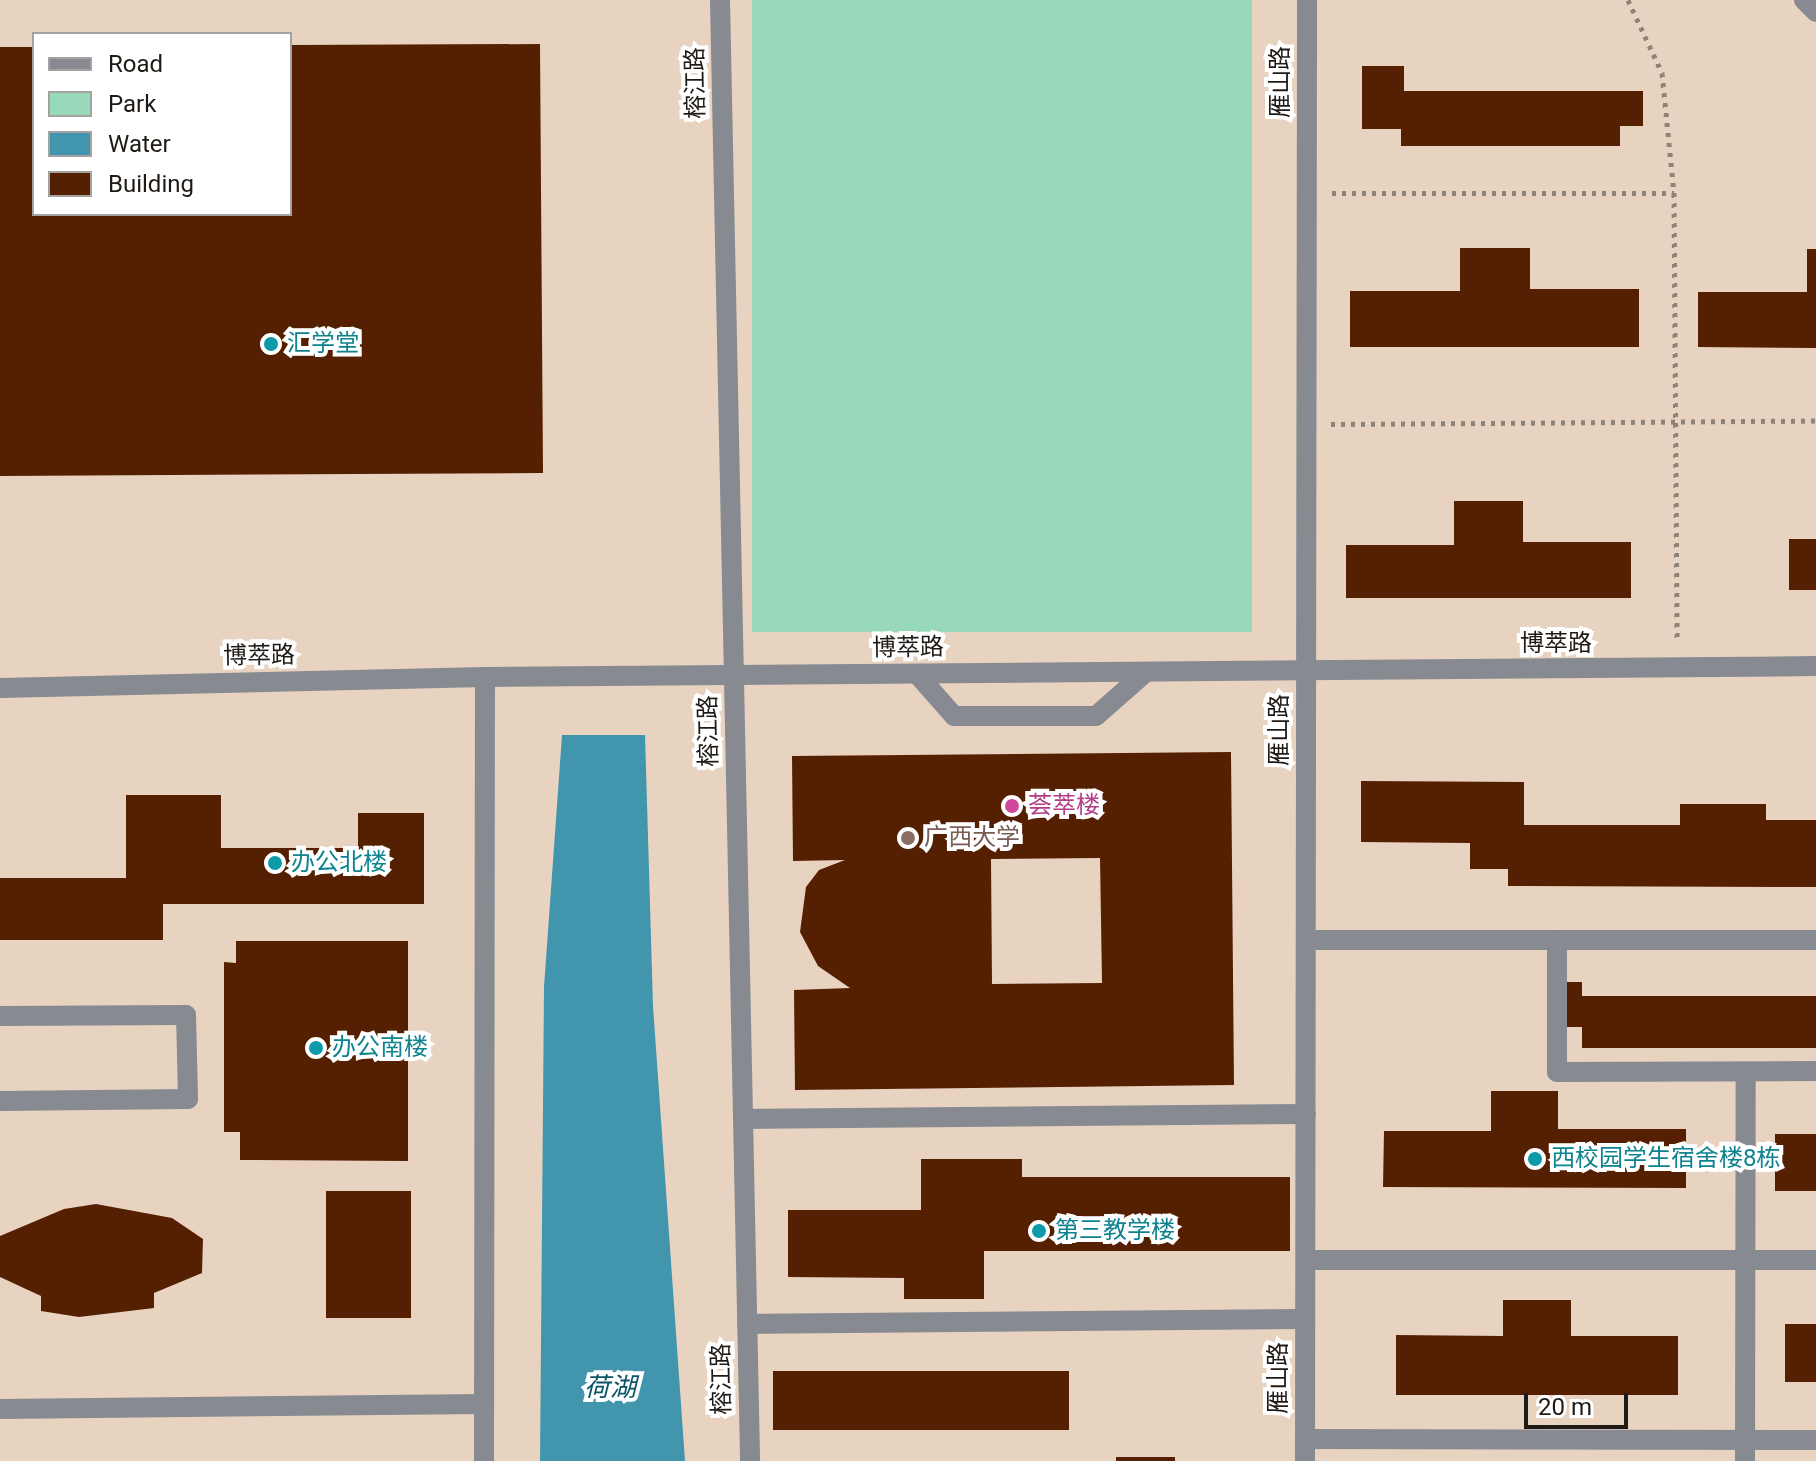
<!DOCTYPE html>
<html>
<head>
<meta charset="utf-8">
<style>
	body { margin:0 }
	#map { position:relative; width:1816px; height:1461px; overflow:hidden; background:#efe0d3; font-family:Roboto,"Noto Sans SC",sans-serif }
	div>[style] { position:absolute }
	.built>* { inset:0; background:#e8d3c0 }
	.green>* { inset:0; background:#97d9b8; transform-origin:0 0 }
	.water>* { inset:0; background:#4196ad }
	.building>* { inset:0; background:#552002; transform-origin:0 0 }
	.path>* { height:5px; margin-top:-2.5px; transform-origin:0; background:repeating-linear-gradient(90deg,#8d8379 0 4px,transparent 0 10px) }
	.minor>* { height:20px; margin:-10px; padding:0 10px; transform-origin:10px; border-radius:10px; background:#878a91 }
	.dots>* { width:22px; height:22px; translate:-50% -50%; box-sizing:border-box; border:4px solid #fff; border-radius:50% }
	span { translate:-50% -50%; white-space:nowrap; text-align:center; line-height:1.15; -webkit-text-stroke:8px #fff; paint-order:stroke }
	.street-label { font-size:24px; color:#1f1a15 }
	.culture-label { font-size:24px; color:#0d838f }
	.left { translate:0 -50%; text-align:left }
	.hotel-label { font-size:24px; color:#b23c85 }
	.education-label { font-size:24px; color:#785e54 }
	.water-label { font-size:26px; color:#0a5465; font-style:italic }
	.legend { position:absolute; left:32px; top:32px; width:260px; height:184px; box-sizing:border-box; background:#fff; border:2px solid #a5a3a1; margin:0; padding:10px 14px; list-style:none; font-size:24px; color:#1f1a15 }
	.legend li { display:flex; align-items:center; gap:16px; height:40px }
	.legend b { width:40px; border:2px solid #a5a3a1 }
	.scale { position:absolute; left:1524px; top:1393px; width:104px; height:36px; box-sizing:border-box; border:4px solid #1f1a15; border-top:0; padding-left:10px; font-size:24px; line-height:28px; white-space:nowrap; color:#1f1a15; -webkit-text-stroke:6px #fff; paint-order:stroke }
</style>
</head>
<body>
<div id="map">
	<div class="built">
		<div style="clip-path:polygon(evenodd,0 0,1816px 0,1816px 1461px,0 1461px,0 0,34px 34px,290px 34px,290px 214px,34px 214px,34px 34px)"></div>
	</div>
	<div class="green">
		<div style="left:752px;top:0;width:500px;height:632px"></div>
	</div>
	<div class="water">
		<div style="clip-path:polygon(562px 735px,645px 735px,653px 1006px,685px 1461px,540px 1461px,544px 987px)"></div>
	</div>
	<div class="building">
		<div style="clip-path:polygon(540px 44px,543px 473px,0 476px,0 47px,34px 47px,34px 214px,290px 214px,290px 45px)"></div>
		<div style="clip-path:polygon(1362px 66px,1404px 66px,1404px 91px,1643px 91px,1643px 126px,1620px 126px,1620px 146px,1401px 146px,1401px 129px,1362px 129px)"></div>
		<div style="clip-path:polygon(1460px 248px,1530px 248px,1530px 289px,1639px 289px,1639px 347px,1350px 347px,1350px 291px,1460px 291px)"></div>
		<div style="clip-path:polygon(1807px 249px,1816px 249px,1816px 348px,1698px 347px,1698px 292px,1807px 292px)"></div>
		<div style="clip-path:polygon(1454px 501px,1523px 501px,1523px 542px,1631px 542px,1631px 598px,1346px 598px,1346px 545px,1454px 545px)"></div>
		<div style="left:1789px;top:539px;width:27px;height:51px"></div>
		<div style="clip-path:polygon(evenodd,1231px 752px,1234px 1085px,795px 1090px,794px 990px,850px 988px,818px 966px,800px 932px,806px 887px,819px 870px,845px 860px,793px 861px,792px 756px,1231px 752px,1100px 858px,1102px 983px,992px 984px,991px 859px,1100px 858px)"></div>
		<div style="clip-path:polygon(1361px 781px,1524px 782px,1524px 825px,1680px 825px,1680px 804px,1766px 804px,1766px 820px,1816px 820px,1816px 887px,1508px 886px,1508px 869px,1470px 869px,1470px 843px,1361px 842px)"></div>
		<div style="clip-path:polygon(126px 795px,221px 795px,221px 848px,358px 848px,358px 813px,424px 813px,424px 904px,163px 904px,163px 940px,0 940px,0 878px,126px 878px)"></div>
		<div style="clip-path:polygon(236px 941px,408px 941px,408px 1161px,240px 1160px,240px 1132px,224px 1132px,224px 962px,236px 963px)"></div>
		<div style="clip-path:polygon(1564px 982px,1582px 982px,1582px 996px,1816px 996px,1816px 1048px,1582px 1048px,1582px 1027px,1564px 1027px)"></div>
		<div style="clip-path:polygon(1491px 1091px,1558px 1091px,1558px 1129px,1686px 1129px,1686px 1188px,1383px 1187px,1384px 1131px,1491px 1131px)"></div>
		<div style="left:1775px;top:1134px;width:41px;height:57px"></div>
		<div style="clip-path:polygon(921px 1159px,1022px 1159px,1022px 1177px,1290px 1177px,1290px 1251px,984px 1251px,984px 1299px,904px 1299px,904px 1278px,788px 1277px,788px 1210px,921px 1210px)"></div>
		<div style="left:326px;top:1191px;width:85px;height:127px"></div>
		<div style="clip-path:polygon(96px 1204px,172px 1218px,203px 1239px,202px 1273px,154px 1293px,154px 1308px,79px 1317px,41px 1311px,41px 1296px,0 1277px,0 1236px,64px 1209px)"></div>
		<div style="clip-path:polygon(1503px 1300px,1571px 1300px,1571px 1336px,1678px 1336px,1678px 1395px,1396px 1395px,1396px 1335px,1503px 1336px)"></div>
		<div style="left:1785px;top:1324px;width:31px;height:58px"></div>
		<div style="left:773px;top:1371px;width:296px;height:59px"></div>
		<div style="left:1116px;top:1457px;width:59px;height:4px"></div>
	</div>
	<div class="path">
		<div style="left:1628px;top:0;width:81px;rotate:65deg"></div>
		<div style="left:1662px;top:73px;width:121px;rotate:84.3deg"></div>
		<div style="left:1332px;top:193px;width:342px"></div>
		<div style="left:1674px;top:193px;width:447px;rotate:89.6deg"></div>
		<div style="left:1331px;top:424px;width:485px;rotate:-0.4deg"></div>
	</div>
	<div class="minor">
		<div style="left:720px;top:0;width:1461px;rotate:88.82deg"></div>
		<div style="left:1804px;top:0;width:17px;rotate:45deg"></div>
		<div style="left:917px;top:674px;width:56px;rotate:48.6deg"></div>
		<div style="left:954px;top:716px;width:142px"></div>
		<div style="left:1096px;top:716px;width:65px;rotate:-41.3deg"></div>
		<div style="left:0;top:688px;width:485px;rotate:-1.3deg"></div>
		<div style="left:485px;top:677px;width:1331px;rotate:-0.47deg"></div>
		<div style="left:1306px;top:940px;width:510px"></div>
		<div style="left:1557px;top:940px;width:132px;rotate:90deg"></div>
		<div style="left:1557px;top:1072px;width:259px;rotate:-0.2deg"></div>
		<div style="left:0;top:1016px;width:186px;rotate:-0.3deg"></div>
		<div style="left:186px;top:1015px;width:84px;rotate:88.6deg"></div>
		<div style="left:188px;top:1099px;width:188px;rotate:179.4deg"></div>
		<div style="left:743px;top:1119px;width:563px;rotate:-0.51deg"></div>
		<div style="left:1306px;top:1260px;width:510px"></div>
		<div style="left:747px;top:1324px;width:558px;rotate:-0.51deg"></div>
		<div style="left:0;top:1409px;width:484px;rotate:-0.6deg"></div>
		<div style="left:1305px;top:1439px;width:511px;rotate:0.11deg"></div>
		<div style="left:484px;top:1461px;width:784px;rotate:-89.93deg"></div>
		<div style="left:1305px;top:1461px;width:1461px;rotate:-89.92deg"></div>
		<div style="left:1745px;top:1461px;width:389px;rotate:-89.9deg"></div>
	</div>
	<div class="dots">
		<div style="left:271px;top:344px;background:#0f9aa8"></div>
		<div style="left:1012px;top:806px;background:#d1479c"></div>
		<div style="left:908px;top:838px;background:#8d6e63"></div>
		<div style="left:275px;top:863px;background:#0f9aa8"></div>
		<div style="left:316px;top:1048px;background:#0f9aa8"></div>
		<div style="left:1535px;top:1159px;background:#0f9aa8"></div>
		<div style="left:1039px;top:1231px;background:#0f9aa8"></div>
	</div>
	<div class="street-label">
		<span style="left:1281px;top:82px;rotate:-90deg">雁山路</span>
		<span style="left:696px;top:83px;rotate:-91deg">榕江路</span>
		<span style="left:1556px;top:644px">博萃路</span>
		<span style="left:908px;top:648px;rotate:-1deg">博萃路</span>
		<span style="left:259px;top:656px;rotate:-1deg">博萃路</span>
		<span style="left:1280px;top:730px;rotate:-90deg">雁山路</span>
		<span style="left:709px;top:731px;rotate:-91deg">榕江路</span>
		<span style="left:1279px;top:1378px;rotate:-90deg">雁山路</span>
		<span style="left:722px;top:1379px;rotate:-91deg">榕江路</span>
	</div>
	<div class="culture-label">
		<span class="left" style="left:287px;top:344px">汇学堂</span>
		<span class="left" style="left:291px;top:863px">办公北楼</span>
		<span class="left" style="left:332px;top:1048px">办公南楼</span>
		<span class="left" style="left:1551px;top:1159px">西校园学生宿舍楼8栋</span>
		<span class="left" style="left:1055px;top:1231px">第三教学楼</span>
	</div>
	<div class="hotel-label">
		<span class="left" style="left:1028px;top:806px">荟萃楼</span>
	</div>
	<div class="education-label">
		<span class="left" style="left:924px;top:838px">广西大学</span>
	</div>
	<div class="water-label">
		<span style="left:610px;top:1388px">荷湖</span>
	</div>
	<ul class="legend">
	<li><b style="height:10px;background:#878a91"></b>Road</li>
	<li><b style="height:22px;background:#97d9b8"></b>Park</li>
	<li><b style="height:22px;background:#4196ad"></b>Water</li>
	<li><b style="height:22px;background:#552002"></b>Building</li>
	</ul>
	<div class="scale">20 m</div>
</div>
</body>
</html>
